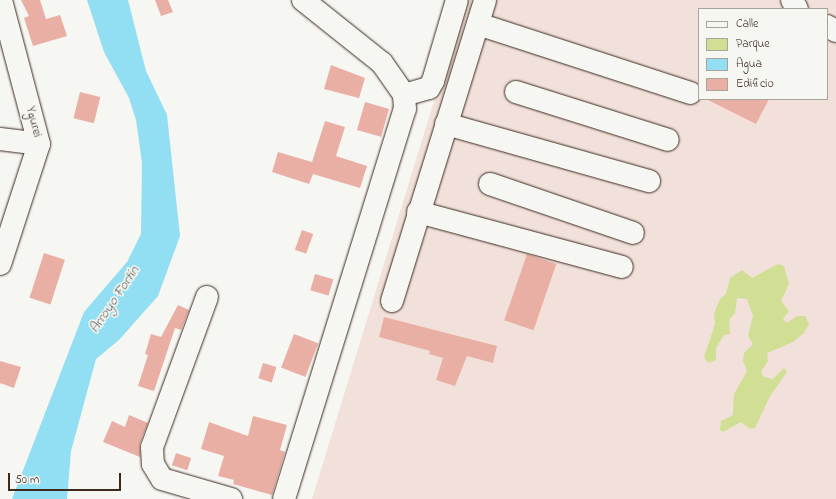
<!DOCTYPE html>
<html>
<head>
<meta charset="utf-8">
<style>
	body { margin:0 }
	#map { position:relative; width:836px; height:499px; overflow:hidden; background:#f6f6f2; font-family:"Indie Flower",sans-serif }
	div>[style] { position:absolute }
	.built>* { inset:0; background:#f2e1db }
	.green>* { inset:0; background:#d0df93 }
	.water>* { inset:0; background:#92def2 }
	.building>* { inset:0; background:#e9afa4; transform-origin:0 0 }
	.roads { filter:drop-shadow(0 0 1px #3b2a1e) drop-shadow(0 0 1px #3b2a1e) }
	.minor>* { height:22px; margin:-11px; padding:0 11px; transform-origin:11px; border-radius:11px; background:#f6f6f2 }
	span { translate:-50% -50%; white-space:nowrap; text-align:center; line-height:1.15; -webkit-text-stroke:3.5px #f6f6f2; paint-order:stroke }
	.street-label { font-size:13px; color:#3b2a1e }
	.water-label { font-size:14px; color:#515753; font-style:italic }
	.legend { position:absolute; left:698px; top:8px; width:130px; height:92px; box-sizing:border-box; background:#f6f6f2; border:1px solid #aba49d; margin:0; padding:5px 7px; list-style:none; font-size:12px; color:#3b2a1e }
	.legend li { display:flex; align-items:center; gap:8px; height:20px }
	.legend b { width:20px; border:1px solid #aba49d }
	.scale { position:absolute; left:8px; top:473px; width:113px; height:18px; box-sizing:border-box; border:2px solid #3b2a1e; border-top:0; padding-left:5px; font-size:12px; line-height:14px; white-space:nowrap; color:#3b2a1e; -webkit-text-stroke:3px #f6f6f2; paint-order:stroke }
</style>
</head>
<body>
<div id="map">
	<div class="built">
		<div style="clip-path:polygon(evenodd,465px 0,836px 0,836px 499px,312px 499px,465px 0,699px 9px,827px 9px,827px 99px,699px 99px,699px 9px)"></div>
	</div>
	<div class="green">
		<div style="clip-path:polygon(778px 264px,784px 266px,789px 284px,781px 301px,789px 311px,783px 319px,787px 323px,797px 316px,805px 316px,809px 324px,804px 333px,793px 342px,767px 353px,768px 361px,761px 372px,764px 377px,773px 379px,784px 368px,787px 372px,770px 396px,755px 428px,750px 429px,741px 422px,723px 432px,720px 430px,721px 421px,733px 415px,734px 394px,747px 371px,743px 361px,744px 353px,753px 344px,748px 336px,753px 316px,747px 299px,737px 298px,735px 313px,729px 320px,730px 334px,724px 335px,716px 348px,716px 360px,708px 363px,704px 357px,715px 324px,714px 314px,720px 299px,726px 294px,730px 278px,742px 270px,752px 278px)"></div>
	</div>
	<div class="water">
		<div style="clip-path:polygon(87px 0,128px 0,146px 71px,167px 115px,180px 236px,158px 296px,119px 340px,96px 359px,71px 451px,67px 499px,12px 499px,84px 312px,127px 262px,141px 234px,142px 163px,136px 120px,129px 98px,104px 52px)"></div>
	</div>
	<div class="building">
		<div style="clip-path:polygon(21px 0,40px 0,46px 19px,60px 15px,67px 36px,33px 46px,24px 18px,29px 16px)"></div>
		<div style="clip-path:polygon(155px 0,168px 0,173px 12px,161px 16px)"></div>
		<div style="clip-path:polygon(331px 65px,365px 78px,359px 98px,324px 89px)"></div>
		<div style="left:80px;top:92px;width:21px;height:27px;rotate:14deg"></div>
		<div style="clip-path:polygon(706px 99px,769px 99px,756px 124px)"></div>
		<div style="left:365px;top:102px;width:25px;height:29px;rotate:16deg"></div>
		<div style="clip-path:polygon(325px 121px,345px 127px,336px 156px,367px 166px,360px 188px,313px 174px,309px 184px,272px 172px,278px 152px,312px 162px)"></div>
		<div style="left:302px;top:230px;width:12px;height:21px;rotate:20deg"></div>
		<div style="left:44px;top:253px;width:22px;height:47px;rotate:18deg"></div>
		<div style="left:527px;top:254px;width:31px;height:70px;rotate:19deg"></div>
		<div style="left:315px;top:274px;width:19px;height:17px;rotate:16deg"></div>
		<div style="clip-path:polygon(178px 305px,189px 310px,181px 330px,175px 328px,154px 391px,138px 386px,148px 355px,145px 354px,151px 334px,161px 337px)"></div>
		<div style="clip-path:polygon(384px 317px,497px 346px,493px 363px,467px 356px,455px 386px,436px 380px,443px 358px,429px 354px,430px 351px,379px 337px)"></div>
		<div style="left:294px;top:334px;width:26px;height:36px;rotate:21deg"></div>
		<div style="clip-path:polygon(0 361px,21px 367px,14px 388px,0 383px)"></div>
		<div style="left:263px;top:363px;width:14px;height:16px;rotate:17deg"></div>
		<div style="clip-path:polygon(129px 415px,148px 423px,140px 443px,140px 457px,103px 442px,112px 421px,125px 427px)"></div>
		<div style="clip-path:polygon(253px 416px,287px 425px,280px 450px,285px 452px,272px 495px,233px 484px,234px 480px,218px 476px,224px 456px,201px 449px,209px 422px,248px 436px)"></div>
		<div style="left:176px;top:453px;width:16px;height:13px;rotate:18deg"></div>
	</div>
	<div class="roads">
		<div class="minor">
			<div style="left:303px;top:0;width:101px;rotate:38.6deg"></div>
			<div style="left:382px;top:63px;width:39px;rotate:55deg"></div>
			<div style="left:792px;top:0;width:10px;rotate:61deg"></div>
			<div style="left:478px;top:24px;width:223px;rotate:18deg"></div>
			<div style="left:827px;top:26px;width:10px;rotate:29deg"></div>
			<div style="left:516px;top:92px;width:159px;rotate:17.5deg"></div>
			<div style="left:446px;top:124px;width:211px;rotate:15.7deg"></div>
			<div style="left:0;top:139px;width:39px;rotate:7deg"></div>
			<div style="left:490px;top:184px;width:151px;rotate:18.9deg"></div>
			<div style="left:418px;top:212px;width:211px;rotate:15.1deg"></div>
			<div style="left:0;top:264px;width:126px;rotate:-72deg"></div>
			<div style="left:39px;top:144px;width:149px;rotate:-104.8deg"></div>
			<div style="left:207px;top:297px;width:160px;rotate:110.1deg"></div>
			<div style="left:152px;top:447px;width:17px;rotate:87deg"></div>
			<div style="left:153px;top:464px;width:17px;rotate:59deg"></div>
			<div style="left:162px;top:479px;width:72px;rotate:16.2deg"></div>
			<div style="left:392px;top:301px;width:315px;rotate:-72.8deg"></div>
			<div style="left:284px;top:499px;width:408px;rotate:-72.8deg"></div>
			<div style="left:405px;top:109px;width:14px;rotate:-94deg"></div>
			<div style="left:404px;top:95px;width:26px;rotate:-16deg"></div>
			<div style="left:429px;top:88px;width:8px;rotate:-60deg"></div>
			<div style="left:433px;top:81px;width:84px;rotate:-73.5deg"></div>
		</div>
	</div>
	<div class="street-label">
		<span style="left:33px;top:122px;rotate:75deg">Ygurei</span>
	</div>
	<div class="water-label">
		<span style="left:115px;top:300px;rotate:-56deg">Arroyo Fortín</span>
	</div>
	<ul class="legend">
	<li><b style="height:5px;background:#f6f6f2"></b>Calle</li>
	<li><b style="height:11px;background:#d0df93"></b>Parque</li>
	<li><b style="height:11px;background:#92def2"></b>Agua</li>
	<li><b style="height:11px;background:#e9afa4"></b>Edificio</li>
	</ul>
	<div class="scale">50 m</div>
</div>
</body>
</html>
